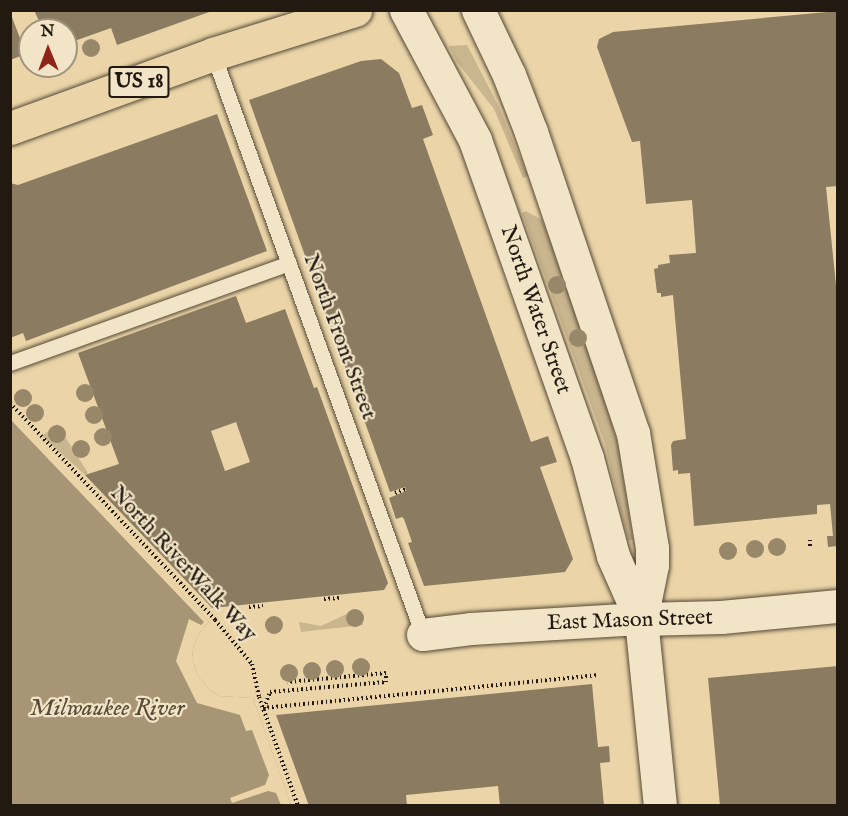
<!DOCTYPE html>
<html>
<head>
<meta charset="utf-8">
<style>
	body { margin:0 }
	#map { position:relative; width:848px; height:816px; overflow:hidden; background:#ebd5a8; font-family:"IM FELL English",serif }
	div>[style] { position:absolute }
	.green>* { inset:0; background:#c9b58e }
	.water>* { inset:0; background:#a79575 }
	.pier>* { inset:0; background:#ebd5a8 }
	.building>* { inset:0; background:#8b7b60 }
	.path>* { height:4px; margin-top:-2px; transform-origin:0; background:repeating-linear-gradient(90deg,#221a11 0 1.5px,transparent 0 4.5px) }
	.roads { filter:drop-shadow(0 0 2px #544937) drop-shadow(0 0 2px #544937) }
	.lane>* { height:15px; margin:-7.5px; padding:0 7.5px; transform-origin:7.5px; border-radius:7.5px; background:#f2e4c6 }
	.street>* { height:32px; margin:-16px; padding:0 16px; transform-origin:16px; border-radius:16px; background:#f2e4c6 }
	.secondary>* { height:33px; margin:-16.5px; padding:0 16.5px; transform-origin:16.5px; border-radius:16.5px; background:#f2e4c6 }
	.primary>* { height:33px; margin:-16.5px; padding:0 16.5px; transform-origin:16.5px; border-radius:16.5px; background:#ebd5a8 }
	.trees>* { width:18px; height:18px; margin:-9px; border-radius:50%; background:#988769 }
	span { translate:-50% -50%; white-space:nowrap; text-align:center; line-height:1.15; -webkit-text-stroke:4.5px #f2e4c6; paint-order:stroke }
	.shield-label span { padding:2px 4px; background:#f2e4c6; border:2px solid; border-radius:4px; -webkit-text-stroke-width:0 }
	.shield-label { font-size:21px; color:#221a11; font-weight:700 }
	.street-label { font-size:22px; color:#221a11 }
	.water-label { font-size:24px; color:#574b39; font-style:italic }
	.frame { position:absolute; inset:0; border:12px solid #221a11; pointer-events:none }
	.north { position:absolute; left:18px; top:18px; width:60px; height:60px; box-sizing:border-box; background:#f2e4c6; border:2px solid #9f937e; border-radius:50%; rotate:359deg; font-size:16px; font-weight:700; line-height:24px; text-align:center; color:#221a11 }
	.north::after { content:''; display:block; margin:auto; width:21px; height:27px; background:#8f2418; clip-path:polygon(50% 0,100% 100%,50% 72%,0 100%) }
</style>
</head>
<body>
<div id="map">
	<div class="green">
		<div style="clip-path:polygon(467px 45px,499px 107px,528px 176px,523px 178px,494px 109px,457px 62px,449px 46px)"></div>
		<div style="clip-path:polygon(526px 211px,542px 220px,544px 224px,602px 388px,618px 445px,633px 540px,628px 540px,605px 444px,522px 213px)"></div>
		<div style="clip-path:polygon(57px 424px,88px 473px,85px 475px,42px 436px)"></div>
		<div style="clip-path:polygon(353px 611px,362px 613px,363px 625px,301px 632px,299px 622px,321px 626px)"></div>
	</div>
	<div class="water">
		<div style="clip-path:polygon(10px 412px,209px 622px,199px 633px,193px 649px,192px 658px,198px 676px,211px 691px,219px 696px,253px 698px,291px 805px,11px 805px)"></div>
	</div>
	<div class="pier">
		<div style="clip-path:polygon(11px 412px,209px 622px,199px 633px,193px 649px,192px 658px,198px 676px,211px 691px,219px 696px,253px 698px,291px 805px,281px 805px,276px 793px,268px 791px,232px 803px,230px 798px,265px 785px,269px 775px,252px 730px,246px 731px,240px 715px,197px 703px,176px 661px,189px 619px,201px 625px,204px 622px,11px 420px)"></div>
	</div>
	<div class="building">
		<div style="clip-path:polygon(34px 10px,212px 10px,212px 11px,117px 45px,111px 28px,66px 44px,66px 30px,43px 30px)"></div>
		<div style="clip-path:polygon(838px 11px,838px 186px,826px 187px,838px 305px,838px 546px,828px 547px,827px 536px,833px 536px,830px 504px,817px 505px,817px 514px,694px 526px,690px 473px,678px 474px,678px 470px,673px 471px,671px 445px,673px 441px,686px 439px,673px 295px,661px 297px,661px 293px,657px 293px,654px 269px,658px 268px,658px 265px,670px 263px,669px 255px,696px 253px,692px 200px,646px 204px,640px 141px,632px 142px,597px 47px,599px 39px,613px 32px)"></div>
		<div style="clip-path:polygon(10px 12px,26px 54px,10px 60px)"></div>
		<div style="clip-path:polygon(381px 59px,399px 73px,412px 108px,422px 105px,433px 135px,423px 139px,531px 442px,548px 436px,557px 462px,540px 467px,573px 559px,565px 572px,424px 586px,408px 543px,412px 542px,404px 519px,402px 517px,396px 519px,389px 498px,406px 491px,405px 487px,390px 492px,249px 100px,361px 61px)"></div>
		<div style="clip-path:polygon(217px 114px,267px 251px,26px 341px,23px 333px,10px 338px,10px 183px,18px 185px)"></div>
		<div style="clip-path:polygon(evenodd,236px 296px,246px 323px,285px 309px,314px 388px,317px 387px,388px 583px,384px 590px,212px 608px,85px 475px,119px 464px,78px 353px,236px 296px,236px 422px,250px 462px,225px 471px,211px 431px,236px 422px)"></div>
		<div style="clip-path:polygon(838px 666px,838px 806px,720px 806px,708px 678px)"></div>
		<div style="clip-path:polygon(592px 684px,598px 747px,609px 746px,610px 762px,600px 763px,604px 806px,500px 806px,498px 786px,406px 795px,407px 806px,309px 806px,276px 715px)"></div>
	</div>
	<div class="path">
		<div style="left:10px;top:403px;width:299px;rotate:46.6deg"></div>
		<div style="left:215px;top:620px;width:57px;rotate:49.9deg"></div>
		<div style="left:252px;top:664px;width:34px;rotate:78deg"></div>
		<div style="left:259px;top:697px;width:116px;rotate:70.3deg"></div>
		<div style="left:395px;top:493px;width:12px;rotate:-20deg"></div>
		<div style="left:810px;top:540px;width:8px;rotate:90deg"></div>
		<div style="left:324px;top:599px;width:15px;rotate:-4deg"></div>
		<div style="left:249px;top:607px;width:14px;rotate:-4deg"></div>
		<div style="left:263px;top:708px;width:337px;rotate:-5.6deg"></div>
		<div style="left:264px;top:708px;width:17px;rotate:-69deg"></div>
		<div style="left:270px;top:692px;width:116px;rotate:-4.9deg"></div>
		<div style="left:386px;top:682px;width:9px;rotate:-90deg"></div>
		<div style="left:386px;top:673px;width:99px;rotate:174.8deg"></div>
	</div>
	<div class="roads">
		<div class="lane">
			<div style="left:213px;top:54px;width:618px;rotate:70.13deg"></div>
			<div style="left:10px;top:363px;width:296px;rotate:-19.7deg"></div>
		</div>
		<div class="street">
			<div style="left:423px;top:635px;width:48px;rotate:-7.1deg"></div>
			<div style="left:471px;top:629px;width:170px;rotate:-3.4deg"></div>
		</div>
		<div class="secondary">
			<div style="left:406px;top:10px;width:147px;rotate:62deg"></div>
			<div style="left:475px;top:140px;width:337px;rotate:70.6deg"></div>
			<div style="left:587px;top:458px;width:101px;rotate:75.1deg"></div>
			<div style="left:613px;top:556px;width:69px;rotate:66deg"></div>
			<div style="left:478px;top:10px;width:72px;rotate:64.5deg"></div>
			<div style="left:509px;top:75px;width:61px;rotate:68.9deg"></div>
			<div style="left:531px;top:132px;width:318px;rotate:71.3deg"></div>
			<div style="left:633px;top:433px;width:117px;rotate:80.6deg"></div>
			<div style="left:652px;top:548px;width:17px;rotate:90deg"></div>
			<div style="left:652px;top:565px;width:55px;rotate:101.5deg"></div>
			<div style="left:641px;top:619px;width:188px;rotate:84.2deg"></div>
			<div style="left:641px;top:619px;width:80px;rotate:-1.4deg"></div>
			<div style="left:721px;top:617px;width:118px;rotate:-5.4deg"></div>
		</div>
		<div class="primary">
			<div style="left:10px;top:128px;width:216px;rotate:-20deg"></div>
			<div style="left:213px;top:54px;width:149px;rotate:-17.2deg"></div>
		</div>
	</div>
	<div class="trees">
		<div style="left:91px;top:48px"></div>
		<div style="left:557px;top:285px"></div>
		<div style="left:578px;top:338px"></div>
		<div style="left:85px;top:393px"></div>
		<div style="left:23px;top:398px"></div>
		<div style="left:35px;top:413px"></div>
		<div style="left:94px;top:415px"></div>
		<div style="left:57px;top:434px"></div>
		<div style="left:103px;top:437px"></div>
		<div style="left:81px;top:449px"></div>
		<div style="left:777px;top:547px"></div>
		<div style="left:755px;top:549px"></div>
		<div style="left:728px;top:551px"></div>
		<div style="left:355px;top:618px"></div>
		<div style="left:274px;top:625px"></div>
		<div style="left:361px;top:667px"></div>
		<div style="left:335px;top:669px"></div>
		<div style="left:312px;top:671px"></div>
		<div style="left:289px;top:673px"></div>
	</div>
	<div class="shield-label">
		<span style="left:139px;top:82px">US 18</span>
	</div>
	<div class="street-label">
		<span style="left:535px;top:310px;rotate:71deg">North Water Street</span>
		<span style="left:339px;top:337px;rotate:70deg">North Front Street</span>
		<span style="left:183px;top:564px;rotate:47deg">North RiverWalk Way</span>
		<span style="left:630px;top:621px;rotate:-2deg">East Mason Street</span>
	</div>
	<div class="water-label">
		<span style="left:107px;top:709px">Milwaukee River</span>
	</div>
	<div class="frame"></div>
	<div class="north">N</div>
</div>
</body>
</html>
